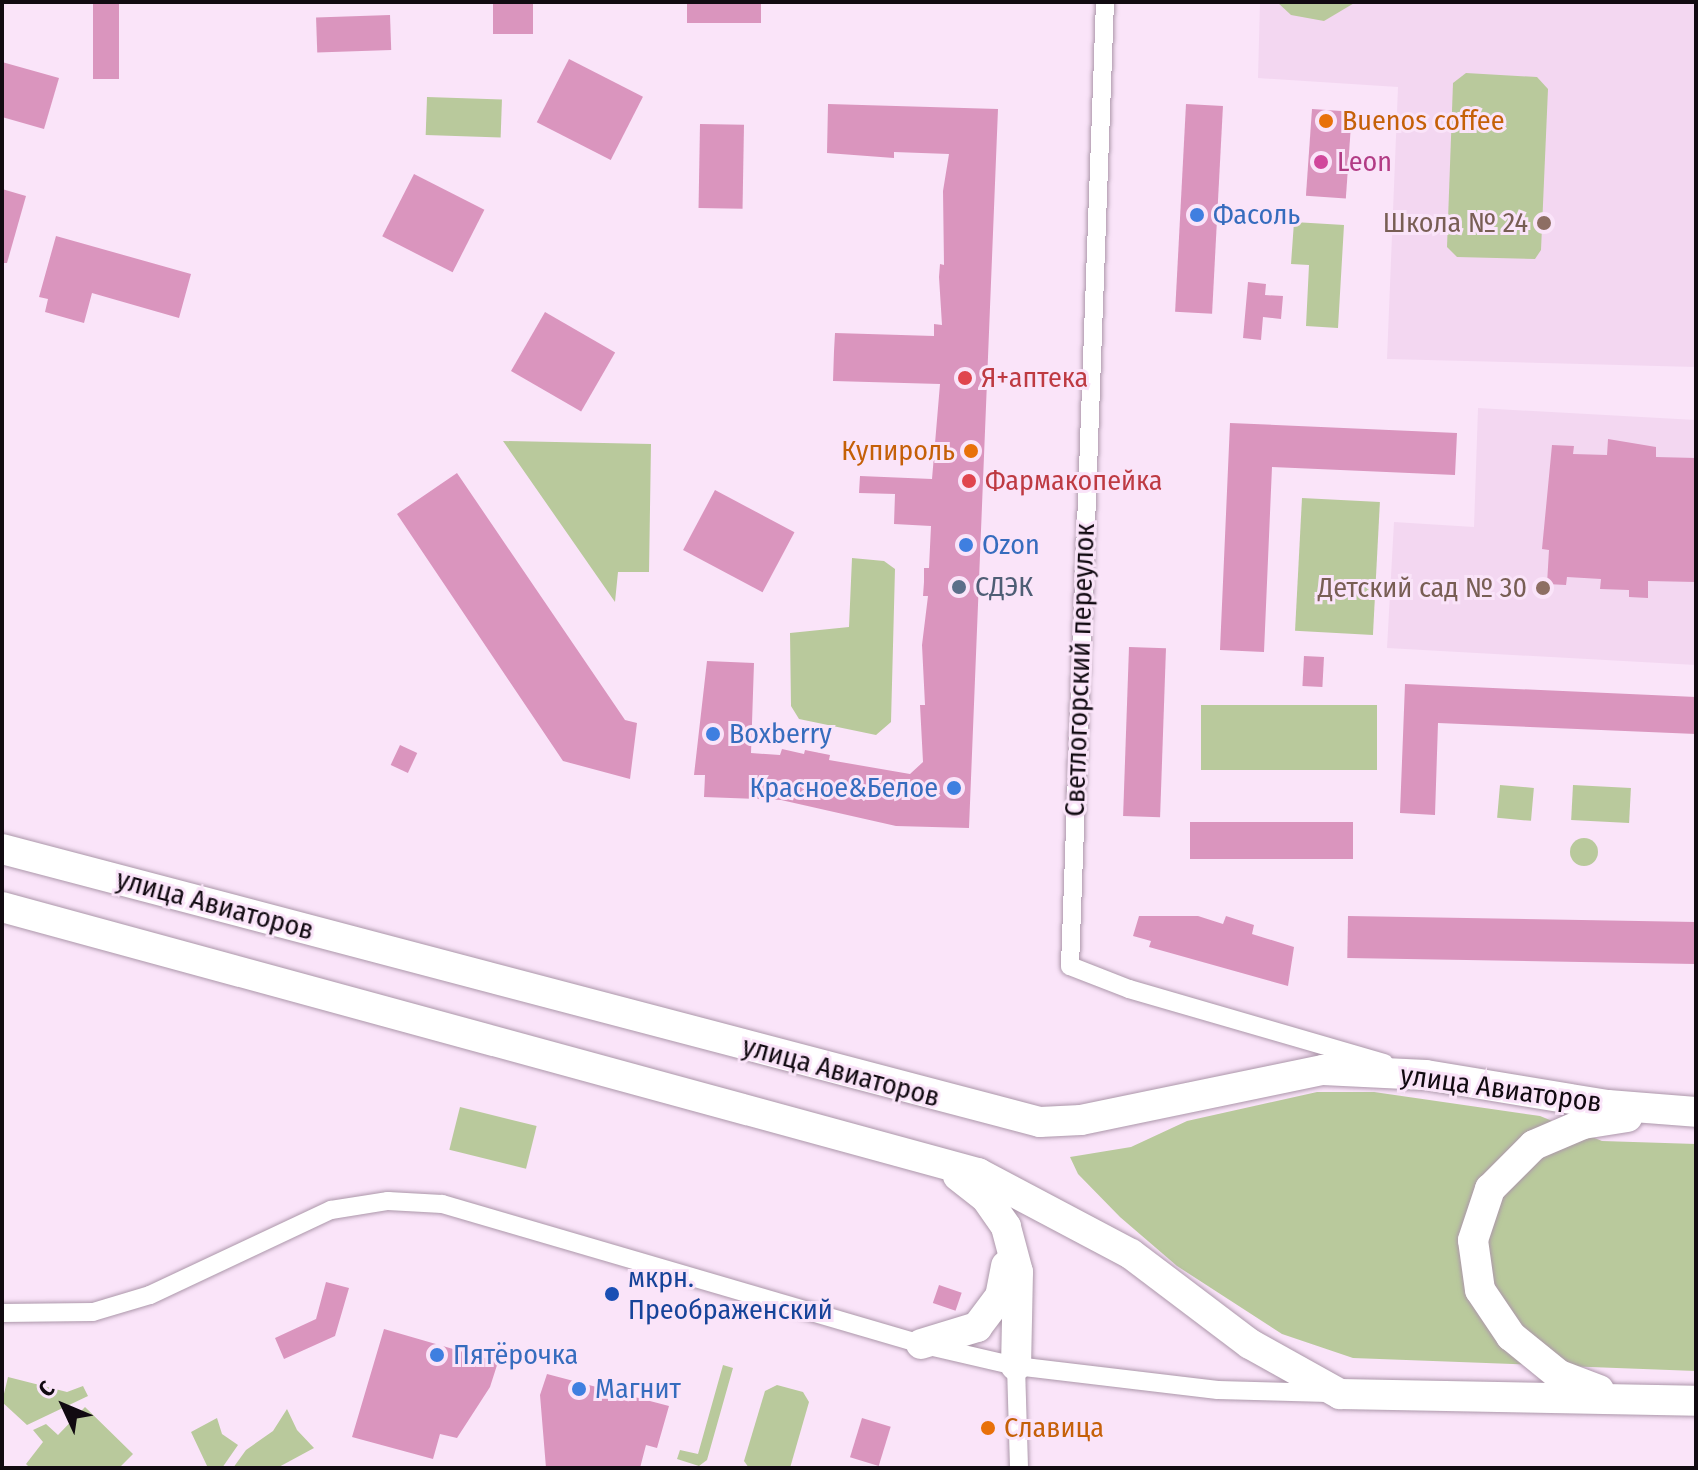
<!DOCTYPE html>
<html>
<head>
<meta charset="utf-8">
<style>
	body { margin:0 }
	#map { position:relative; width:1698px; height:1470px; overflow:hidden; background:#fae4f9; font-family:"Fira Sans Condensed",sans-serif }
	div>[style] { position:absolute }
	.built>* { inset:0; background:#f3d7f1 }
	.green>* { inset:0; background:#b9c99c; transform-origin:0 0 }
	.round { border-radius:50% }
	.building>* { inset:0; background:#da95be; transform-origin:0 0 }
	.roads { filter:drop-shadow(0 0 2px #ac97aa) drop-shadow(0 0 2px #ac97aa) }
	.street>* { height:18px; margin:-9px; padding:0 9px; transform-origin:9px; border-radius:9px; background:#fff }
	.primary>* { height:30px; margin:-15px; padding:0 15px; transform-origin:15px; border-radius:15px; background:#fff }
	.dots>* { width:22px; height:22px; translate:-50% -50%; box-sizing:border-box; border:4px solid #fae4f9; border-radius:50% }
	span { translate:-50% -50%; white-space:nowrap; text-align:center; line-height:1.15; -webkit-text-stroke:6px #fae4f9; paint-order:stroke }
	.food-label { font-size:28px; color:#c56008 }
	.left { translate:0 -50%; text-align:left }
	.right { translate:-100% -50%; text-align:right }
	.hotel-label { font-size:28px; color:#b23c85 }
	.shop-label { font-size:28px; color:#366cbe }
	.education-label { font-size:28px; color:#785e54 }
	.health-label { font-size:28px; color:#be3a42 }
	.service-label { font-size:28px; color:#4e5e75 }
	.street-label { font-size:28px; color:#110a11 }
	.transit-label { font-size:28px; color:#164399 }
	.frame { position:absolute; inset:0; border:4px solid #110a11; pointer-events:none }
	.north { position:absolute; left:24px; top:1366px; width:80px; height:80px; -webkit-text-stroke:6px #fae4f9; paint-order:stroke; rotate:314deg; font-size:22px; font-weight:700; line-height:32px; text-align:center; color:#110a11 }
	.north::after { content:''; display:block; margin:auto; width:28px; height:36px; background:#110a11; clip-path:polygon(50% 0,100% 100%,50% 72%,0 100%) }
</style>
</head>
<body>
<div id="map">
	<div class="built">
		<div style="clip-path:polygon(1260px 2px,1696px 2px,1696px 367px,1387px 359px,1398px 87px,1258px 78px)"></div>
		<div style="clip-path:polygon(1478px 408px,1696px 420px,1696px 665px,1387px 648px,1394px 522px,1474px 527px)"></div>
	</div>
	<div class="green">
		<div style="clip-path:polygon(1277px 2px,1356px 2px,1324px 21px,1291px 15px)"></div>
		<div style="clip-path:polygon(1466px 73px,1537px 77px,1548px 89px,1541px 250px,1535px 259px,1457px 257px,1447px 247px,1453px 83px)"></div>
		<div style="left:427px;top:97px;width:75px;height:38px;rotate:2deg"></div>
		<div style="clip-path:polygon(1294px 222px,1344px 225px,1338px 328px,1306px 326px,1309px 265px,1291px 264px)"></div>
		<div style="clip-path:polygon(503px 441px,651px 444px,649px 572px,618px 572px,615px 602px)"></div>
		<div style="left:1302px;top:498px;width:78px;height:133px;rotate:3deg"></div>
		<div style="clip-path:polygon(852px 558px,884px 561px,895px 569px,891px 722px,876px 735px,799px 719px,791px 706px,790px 633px,849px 627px)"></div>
		<div style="left:1201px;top:705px;width:176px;height:65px"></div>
		<div style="left:1500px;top:785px;width:34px;height:33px;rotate:5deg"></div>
		<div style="left:1573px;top:785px;width:58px;height:35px;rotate:3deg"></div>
		<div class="round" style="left:1570px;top:838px;width:28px;height:28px"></div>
		<div style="clip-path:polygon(1317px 1092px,1374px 1092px,1540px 1116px,1602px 1141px,1696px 1144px,1696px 1371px,1353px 1358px,1282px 1334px,1177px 1266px,1120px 1217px,1078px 1174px,1070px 1157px,1131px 1147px,1187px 1121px)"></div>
		<div style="left:460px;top:1107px;width:79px;height:44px;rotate:14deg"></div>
		<div style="clip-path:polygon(723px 1365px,733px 1368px,707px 1460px,699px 1466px,677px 1459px,680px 1450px,698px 1454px)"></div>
		<div style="clip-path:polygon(8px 1377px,67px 1392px,83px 1386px,88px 1396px,27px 1425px,2px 1402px)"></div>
		<div style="clip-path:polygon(777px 1385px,803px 1392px,809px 1402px,790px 1468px,749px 1468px,744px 1461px,765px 1391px)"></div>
		<div style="clip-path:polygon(85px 1407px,133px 1454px,119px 1468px,30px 1468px,26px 1464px,43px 1442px,33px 1430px,46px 1424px,58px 1435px)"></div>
		<div style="clip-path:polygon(287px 1409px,297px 1430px,314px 1448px,277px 1468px,233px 1468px,246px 1450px,273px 1431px)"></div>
		<div style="clip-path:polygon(217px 1418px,222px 1434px,238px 1445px,222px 1468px,208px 1468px,191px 1432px)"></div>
	</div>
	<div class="building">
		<div style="left:93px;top:2px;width:26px;height:77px"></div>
		<div style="left:493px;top:2px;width:40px;height:32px"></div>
		<div style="left:687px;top:2px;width:74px;height:21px"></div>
		<div style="left:390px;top:15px;width:35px;height:74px;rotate:88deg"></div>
		<div style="left:569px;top:59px;width:83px;height:71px;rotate:27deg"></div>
		<div style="clip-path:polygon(2px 62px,59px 78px,44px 129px,2px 117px)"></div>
		<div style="clip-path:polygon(828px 104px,998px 109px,969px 828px,896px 826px,781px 800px,704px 797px,705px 775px,694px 775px,707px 661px,754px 663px,751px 753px,780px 755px,782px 749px,804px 754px,805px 750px,830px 755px,829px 760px,910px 774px,923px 762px,920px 705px,925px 705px,922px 645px,928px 596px,923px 596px,924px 582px,924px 568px,929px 568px,931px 526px,894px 524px,895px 494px,859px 493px,860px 476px,932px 479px,940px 384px,833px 381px,834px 351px,835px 333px,934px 336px,934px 324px,942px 325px,939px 277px,940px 264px,944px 265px,943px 191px,949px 154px,894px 152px,894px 158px,827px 153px)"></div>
		<div style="left:1186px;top:104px;width:37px;height:208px;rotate:3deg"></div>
		<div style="left:1312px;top:109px;width:40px;height:87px;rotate:4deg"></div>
		<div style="left:700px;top:124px;width:44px;height:84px;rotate:1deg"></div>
		<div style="left:414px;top:174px;width:79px;height:70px;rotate:27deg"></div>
		<div style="clip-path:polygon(2px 189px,26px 196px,7px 263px,2px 263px)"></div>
		<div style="clip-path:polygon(56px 236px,191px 274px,179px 318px,92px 293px,84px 323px,45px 312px,48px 299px,39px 297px)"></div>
		<div style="clip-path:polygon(1248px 282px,1266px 284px,1265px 295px,1283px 296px,1281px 319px,1263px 317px,1261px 340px,1243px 338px)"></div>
		<div style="left:545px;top:312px;width:81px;height:68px;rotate:30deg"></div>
		<div style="clip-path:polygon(1230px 423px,1457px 433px,1455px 475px,1272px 467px,1264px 652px,1220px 650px)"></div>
		<div style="clip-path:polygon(1608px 439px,1656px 447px,1656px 457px,1696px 458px,1696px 582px,1648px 581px,1648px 598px,1629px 597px,1629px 590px,1600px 589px,1601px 579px,1567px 577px,1566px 585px,1547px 584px,1549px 550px,1542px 549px,1552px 445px,1574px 446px,1573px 454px,1607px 455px)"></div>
		<div style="clip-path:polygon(457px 473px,625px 720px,637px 723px,630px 779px,563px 761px,397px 514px)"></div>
		<div style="left:715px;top:490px;width:90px;height:68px;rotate:28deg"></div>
		<div style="left:1129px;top:647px;width:37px;height:169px;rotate:2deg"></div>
		<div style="left:1304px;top:656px;width:20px;height:30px;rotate:3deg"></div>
		<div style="clip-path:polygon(1405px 684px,1696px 697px,1696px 734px,1438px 723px,1435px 815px,1400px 813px)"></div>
		<div style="left:400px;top:745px;width:19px;height:22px;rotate:25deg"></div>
		<div style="left:1353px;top:822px;width:37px;height:163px;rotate:90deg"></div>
		<div style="clip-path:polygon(1139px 916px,1198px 916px,1223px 924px,1226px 916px,1254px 925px,1252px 934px,1294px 947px,1288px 986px,1149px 947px,1151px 941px,1133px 936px)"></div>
		<div style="left:1348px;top:916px;width:348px;height:42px;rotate:1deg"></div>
		<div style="clip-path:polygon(326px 1282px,349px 1288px,335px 1336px,284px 1359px,275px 1338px,316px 1319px)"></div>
		<div style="left:939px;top:1285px;width:24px;height:19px;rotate:19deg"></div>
		<div style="clip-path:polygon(384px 1329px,498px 1362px,490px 1387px,457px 1438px,440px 1434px,433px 1459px,352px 1437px)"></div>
		<div style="clip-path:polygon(547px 1374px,669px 1406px,657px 1448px,646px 1445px,640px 1468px,546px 1468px,540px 1395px)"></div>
		<div style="left:862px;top:1418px;width:30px;height:41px;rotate:17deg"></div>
	</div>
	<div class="roads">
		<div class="street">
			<div style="left:1105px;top:2px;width:965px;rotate:92.08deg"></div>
			<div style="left:1070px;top:966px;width:63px;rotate:21.3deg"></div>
			<div style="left:1129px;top:989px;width:266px;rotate:16.2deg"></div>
			<div style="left:2px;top:1313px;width:91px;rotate:-0.6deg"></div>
			<div style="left:93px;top:1312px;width:59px;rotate:-16.6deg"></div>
			<div style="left:150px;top:1295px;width:200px;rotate:-25.2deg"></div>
			<div style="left:331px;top:1210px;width:58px;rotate:-9deg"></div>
			<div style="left:388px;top:1201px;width:54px;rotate:3.2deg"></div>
			<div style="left:442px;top:1204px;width:494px;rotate:16.3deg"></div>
			<div style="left:916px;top:1343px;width:103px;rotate:13deg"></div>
			<div style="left:1016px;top:1366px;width:203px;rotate:6.8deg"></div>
			<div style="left:1218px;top:1390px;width:110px;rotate:1.6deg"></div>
			<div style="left:1016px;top:1366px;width:102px;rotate:88.3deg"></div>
		</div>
		<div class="primary">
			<div style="left:2px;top:849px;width:1073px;rotate:14.74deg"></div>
			<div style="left:1040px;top:1122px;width:41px;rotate:-2.8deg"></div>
			<div style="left:1081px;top:1120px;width:247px;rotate:-11.7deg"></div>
			<div style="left:1323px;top:1070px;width:103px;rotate:2.8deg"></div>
			<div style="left:1426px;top:1075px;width:184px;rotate:9.4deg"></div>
			<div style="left:1608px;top:1105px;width:88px;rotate:4.5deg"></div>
			<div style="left:2px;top:907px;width:1012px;rotate:15.25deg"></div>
			<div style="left:978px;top:1173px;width:173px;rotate:27.9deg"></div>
			<div style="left:1131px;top:1254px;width:149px;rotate:37.1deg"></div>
			<div style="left:1250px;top:1344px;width:103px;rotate:29.1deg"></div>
			<div style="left:1340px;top:1394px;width:356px;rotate:1.1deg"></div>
			<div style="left:958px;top:1176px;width:36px;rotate:38deg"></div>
			<div style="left:986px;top:1198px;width:35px;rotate:55deg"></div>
			<div style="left:1006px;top:1227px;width:47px;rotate:75.1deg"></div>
			<div style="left:1018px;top:1272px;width:94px;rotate:91.2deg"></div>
			<div style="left:921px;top:1344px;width:59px;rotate:-16.9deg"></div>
			<div style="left:977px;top:1327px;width:38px;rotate:-53deg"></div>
			<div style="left:1000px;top:1297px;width:32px;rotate:-79deg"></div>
			<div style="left:1599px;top:1390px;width:43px;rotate:-159.4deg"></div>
			<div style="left:1559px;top:1375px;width:62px;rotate:-140.9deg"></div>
			<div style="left:1511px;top:1336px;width:55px;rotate:-124deg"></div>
			<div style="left:1480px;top:1290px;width:50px;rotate:-98deg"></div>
			<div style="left:1473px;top:1240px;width:54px;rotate:-71.6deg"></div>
			<div style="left:1490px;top:1189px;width:62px;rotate:-45deg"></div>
			<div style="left:1534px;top:1145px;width:53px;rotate:-23.2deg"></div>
			<div style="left:1583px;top:1124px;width:45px;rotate:-9deg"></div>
		</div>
	</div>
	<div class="dots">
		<div style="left:1326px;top:121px;background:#e8710a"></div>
		<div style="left:1321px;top:162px;background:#d1479c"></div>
		<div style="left:1197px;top:215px;background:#3f7fe0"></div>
		<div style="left:1544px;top:223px;background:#8d6e63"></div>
		<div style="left:965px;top:378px;background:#e0444e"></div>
		<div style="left:971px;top:451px;background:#e8710a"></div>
		<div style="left:969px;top:481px;background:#e0444e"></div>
		<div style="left:966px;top:545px;background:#3f7fe0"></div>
		<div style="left:959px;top:587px;background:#5c6f8a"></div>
		<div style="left:1543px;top:588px;background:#8d6e63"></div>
		<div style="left:713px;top:734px;background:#3f7fe0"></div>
		<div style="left:954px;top:788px;background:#3f7fe0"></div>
		<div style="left:612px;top:1294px;background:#1a4fb4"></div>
		<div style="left:437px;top:1355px;background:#3f7fe0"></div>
		<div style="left:579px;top:1389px;background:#3f7fe0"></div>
		<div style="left:988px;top:1428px;background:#e8710a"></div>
	</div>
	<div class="food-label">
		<span class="left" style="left:1342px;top:121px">Buenos coffee</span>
		<span class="right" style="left:955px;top:451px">Купироль</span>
		<span class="left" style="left:1004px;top:1428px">Славица</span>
	</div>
	<div class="hotel-label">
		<span class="left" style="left:1337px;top:162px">Leon</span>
	</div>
	<div class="shop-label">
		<span class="left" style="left:1213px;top:215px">Фасоль</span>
		<span class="left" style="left:982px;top:545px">Ozon</span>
		<span class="left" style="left:729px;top:734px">Boxberry</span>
		<span class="right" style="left:938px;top:788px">Красное&amp;Белое</span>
		<span class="left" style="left:453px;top:1355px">Пятёрочка</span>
		<span class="left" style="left:595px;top:1389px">Магнит</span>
	</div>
	<div class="education-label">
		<span class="right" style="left:1528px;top:223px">Школа № 24</span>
		<span class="right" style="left:1527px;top:588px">Детский сад № 30</span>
	</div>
	<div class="health-label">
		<span class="left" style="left:981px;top:378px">Я+аптека</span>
		<span class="left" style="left:985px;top:481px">Фармакопейка</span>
	</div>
	<div class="service-label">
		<span class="left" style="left:975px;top:587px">СДЭК</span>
	</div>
	<div class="street-label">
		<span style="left:1080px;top:670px;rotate:-88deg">Светлогорский переулок</span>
		<span style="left:215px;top:905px;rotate:15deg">улица Авиаторов</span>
		<span style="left:841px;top:1072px;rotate:15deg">улица Авиаторов</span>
		<span style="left:1501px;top:1089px;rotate:8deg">улица Авиаторов</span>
	</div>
	<div class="transit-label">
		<span class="left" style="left:628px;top:1294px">мкрн.<br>Преображенский</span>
	</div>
	<div class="frame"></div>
	<div class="north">С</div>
</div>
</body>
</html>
